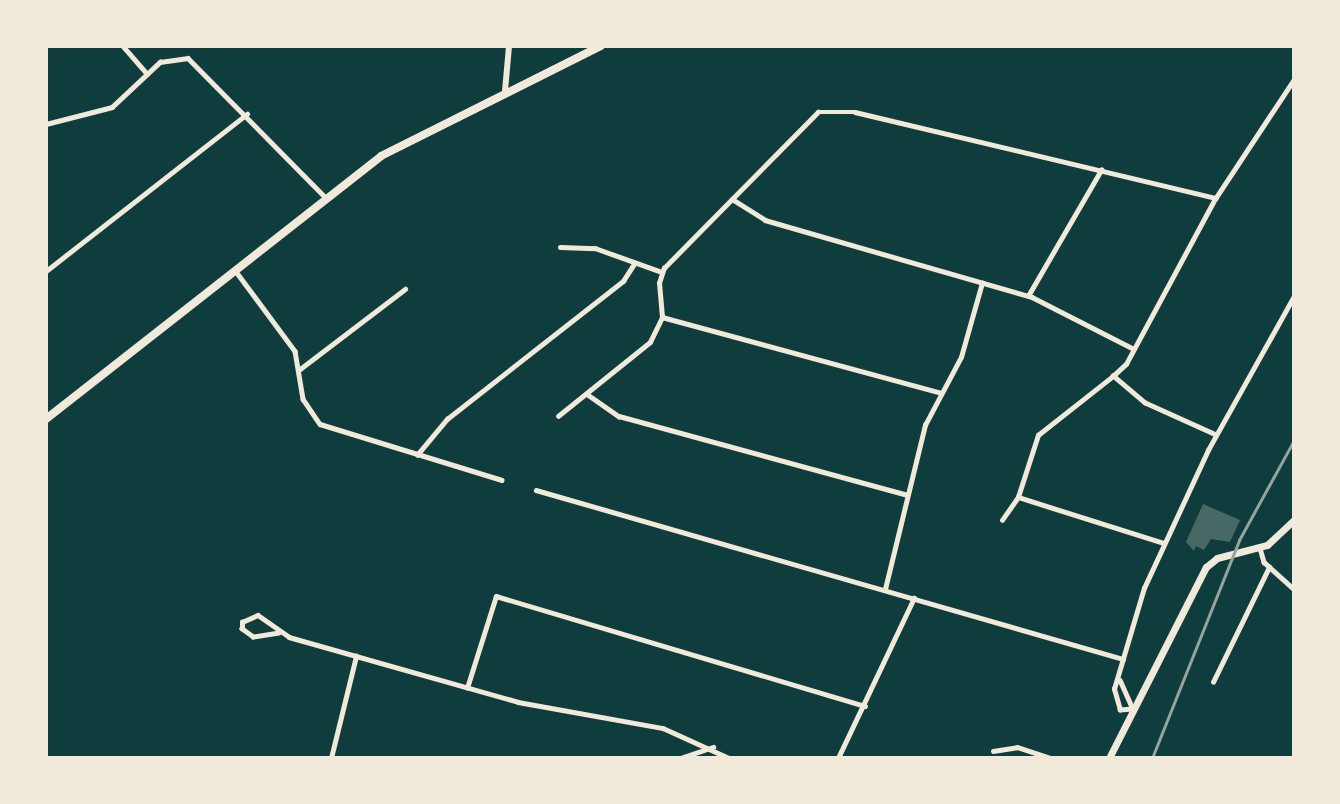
<!DOCTYPE html>
<html>
<head>
<meta charset="utf-8">
<style>
	body { margin:0 }
	#map { position:relative; width:1340px; height:804px; overflow:hidden; background:#0f3d3e; font-family:Arial,sans-serif }
	div>[style] { position:absolute }
	.building>* { inset:0; background:#486865 }
	.minor>* { height:4.5px; margin:-2.25px; padding:0 2.25px; transform-origin:2.25px; border-radius:2.25px; background:#f1e9da }
	.tertiary>* { height:6px; margin:-3px; padding:0 3px; transform-origin:3px; border-radius:3px; background:#f1e9da }
	.secondary>* { height:7px; margin:-3.5px; padding:0 3.5px; transform-origin:3.5px; border-radius:3.5px; background:#f1e9da }
	.trunk>* { height:8px; margin:-4px; padding:0 4px; transform-origin:4px; border-radius:4px; background:#f1e9da }
	.rail>* { height:3px; margin:-1.5px; padding:0 1.5px; transform-origin:1.5px; border-radius:1.5px; background:#97a49c }
	span { translate:-50% -50%; white-space:nowrap; text-align:center; line-height:1.15; -webkit-text-stroke:6px #f1e9da; paint-order:stroke }
	.frame { position:absolute; inset:0; border:48px solid #f1e9da; pointer-events:none }
</style>
</head>
<body>
<div id="map">
	<div class="building">
		<div style="clip-path:polygon(1203px 504px,1240px 520px,1230px 542px,1211px 539px,1204px 550px,1196px 546px,1194px 551px,1186px 542px)"></div>
	</div>
	<div class="minor">
		<div style="left:123px;top:46px;width:37px;rotate:49deg"></div>
		<div style="left:46px;top:124px;width:68px;rotate:-14.4deg"></div>
		<div style="left:112px;top:107px;width:66px;rotate:-43.2deg"></div>
		<div style="left:160px;top:62px;width:28px;rotate:-8deg"></div>
		<div style="left:188px;top:58px;width:197px;rotate:45.4deg"></div>
		<div style="left:732px;top:199px;width:39px;rotate:32deg"></div>
		<div style="left:765px;top:220px;width:278px;rotate:16.1deg"></div>
		<div style="left:1032px;top:297px;width:114px;rotate:27deg"></div>
		<div style="left:560px;top:247px;width:35px;rotate:2deg"></div>
		<div style="left:595px;top:248px;width:71px;rotate:19.7deg"></div>
		<div style="left:235px;top:270px;width:101px;rotate:53.5deg"></div>
		<div style="left:295px;top:351px;width:49px;rotate:80.5deg"></div>
		<div style="left:303px;top:399px;width:30px;rotate:56deg"></div>
		<div style="left:320px;top:424px;width:190px;rotate:17.1deg"></div>
		<div style="left:46px;top:271px;width:255px;rotate:-38deg"></div>
		<div style="left:1028px;top:296px;width:146px;rotate:-59.9deg"></div>
		<div style="left:662px;top:317px;width:289px;rotate:15.2deg"></div>
		<div style="left:300px;top:369px;width:132px;rotate:-37.3deg"></div>
		<div style="left:587px;top:394px;width:39px;rotate:35deg"></div>
		<div style="left:619px;top:416px;width:299px;rotate:15.3deg"></div>
		<div style="left:558px;top:416px;width:118px;rotate:-38.8deg"></div>
		<div style="left:650px;top:342px;width:28px;rotate:-64deg"></div>
		<div style="left:662px;top:317px;width:34px;rotate:-95deg"></div>
		<div style="left:659px;top:283px;width:16px;rotate:-72deg"></div>
		<div style="left:664px;top:268px;width:219px;rotate:-45.4deg"></div>
		<div style="left:818px;top:112px;width:37px"></div>
		<div style="left:855px;top:112px;width:371px;rotate:13.4deg"></div>
		<div style="left:1216px;top:435px;width:78px;rotate:-155.7deg"></div>
		<div style="left:1145px;top:403px;width:42px;rotate:-139.8deg"></div>
		<div style="left:1113px;top:376px;width:18px;rotate:-43deg"></div>
		<div style="left:1126px;top:364px;width:187px;rotate:-61.7deg"></div>
		<div style="left:1215px;top:199px;width:144px;rotate:-56.6deg"></div>
		<div style="left:417px;top:455px;width:47px;rotate:-50.2deg"></div>
		<div style="left:447px;top:419px;width:224px;rotate:-38.1deg"></div>
		<div style="left:623px;top:281px;width:20px;rotate:-57deg"></div>
		<div style="left:536px;top:490px;width:611px;rotate:16.06deg"></div>
		<div style="left:1018px;top:497px;width:153px;rotate:17.5deg"></div>
		<div style="left:1002px;top:520px;width:28px;rotate:-55deg"></div>
		<div style="left:1018px;top:497px;width:65px;rotate:-72.1deg"></div>
		<div style="left:1038px;top:435px;width:95px;rotate:-38.2deg"></div>
		<div style="left:1260px;top:548px;width:15px;rotate:74deg"></div>
		<div style="left:1264px;top:562px;width:40px;rotate:42deg"></div>
		<div style="left:885px;top:589px;width:169px;rotate:-76.3deg"></div>
		<div style="left:925px;top:425px;width:77px;rotate:-62.1deg"></div>
		<div style="left:961px;top:357px;width:77px;rotate:-74.2deg"></div>
		<div style="left:279px;top:633px;width:26px;rotate:171deg"></div>
		<div style="left:253px;top:637px;width:14px;rotate:-144deg"></div>
		<div style="left:242px;top:629px;width:7px;rotate:-90deg"></div>
		<div style="left:242px;top:622px;width:17px;rotate:-24deg"></div>
		<div style="left:258px;top:615px;width:38px;rotate:35deg"></div>
		<div style="left:289px;top:637px;width:238px;rotate:15.8deg"></div>
		<div style="left:518px;top:702px;width:147px;rotate:10.2deg"></div>
		<div style="left:663px;top:728px;width:72px;rotate:24.4deg"></div>
		<div style="left:1120px;top:680px;width:32px;rotate:66deg"></div>
		<div style="left:1133px;top:709px;width:13px;rotate:176deg"></div>
		<div style="left:1120px;top:710px;width:22px;rotate:-106deg"></div>
		<div style="left:1114px;top:689px;width:105px;rotate:-73.5deg"></div>
		<div style="left:1144px;top:588px;width:152px;rotate:-65.1deg"></div>
		<div style="left:1208px;top:450px;width:176px;rotate:-60.8deg"></div>
		<div style="left:1213px;top:682px;width:128px;rotate:-64deg"></div>
		<div style="left:467px;top:688px;width:96px;rotate:-72.5deg"></div>
		<div style="left:496px;top:596px;width:385px;rotate:16.6deg"></div>
		<div style="left:993px;top:751px;width:24px;rotate:-9deg"></div>
		<div style="left:1017px;top:747px;width:36px;rotate:18deg"></div>
		<div style="left:331px;top:758px;width:105px;rotate:-76.2deg"></div>
		<div style="left:681px;top:758px;width:34px;rotate:-19deg"></div>
		<div style="left:838px;top:758px;width:177px;rotate:-64.6deg"></div>
	</div>
	<div class="tertiary">
		<div style="left:505px;top:91px;width:45px;rotate:-84.9deg"></div>
	</div>
	<div class="secondary">
		<div style="left:1109px;top:758px;width:214px;rotate:-63.1deg"></div>
		<div style="left:1206px;top:567px;width:14px;rotate:-39deg"></div>
		<div style="left:1217px;top:558px;width:52px;rotate:-14.6deg"></div>
		<div style="left:1267px;top:545px;width:37px;rotate:-43deg"></div>
	</div>
	<div class="trunk">
		<div style="left:46px;top:419px;width:426px;rotate:-38.1deg"></div>
		<div style="left:381px;top:156px;width:246px;rotate:-26.6deg"></div>
	</div>
	<div class="rail">
		<div style="left:1152px;top:758px;width:235px;rotate:-68.2deg"></div>
		<div style="left:1239px;top:540px;width:114px;rotate:-61.2deg"></div>
	</div>
	<div class="frame"></div>
</div>
</body>
</html>
